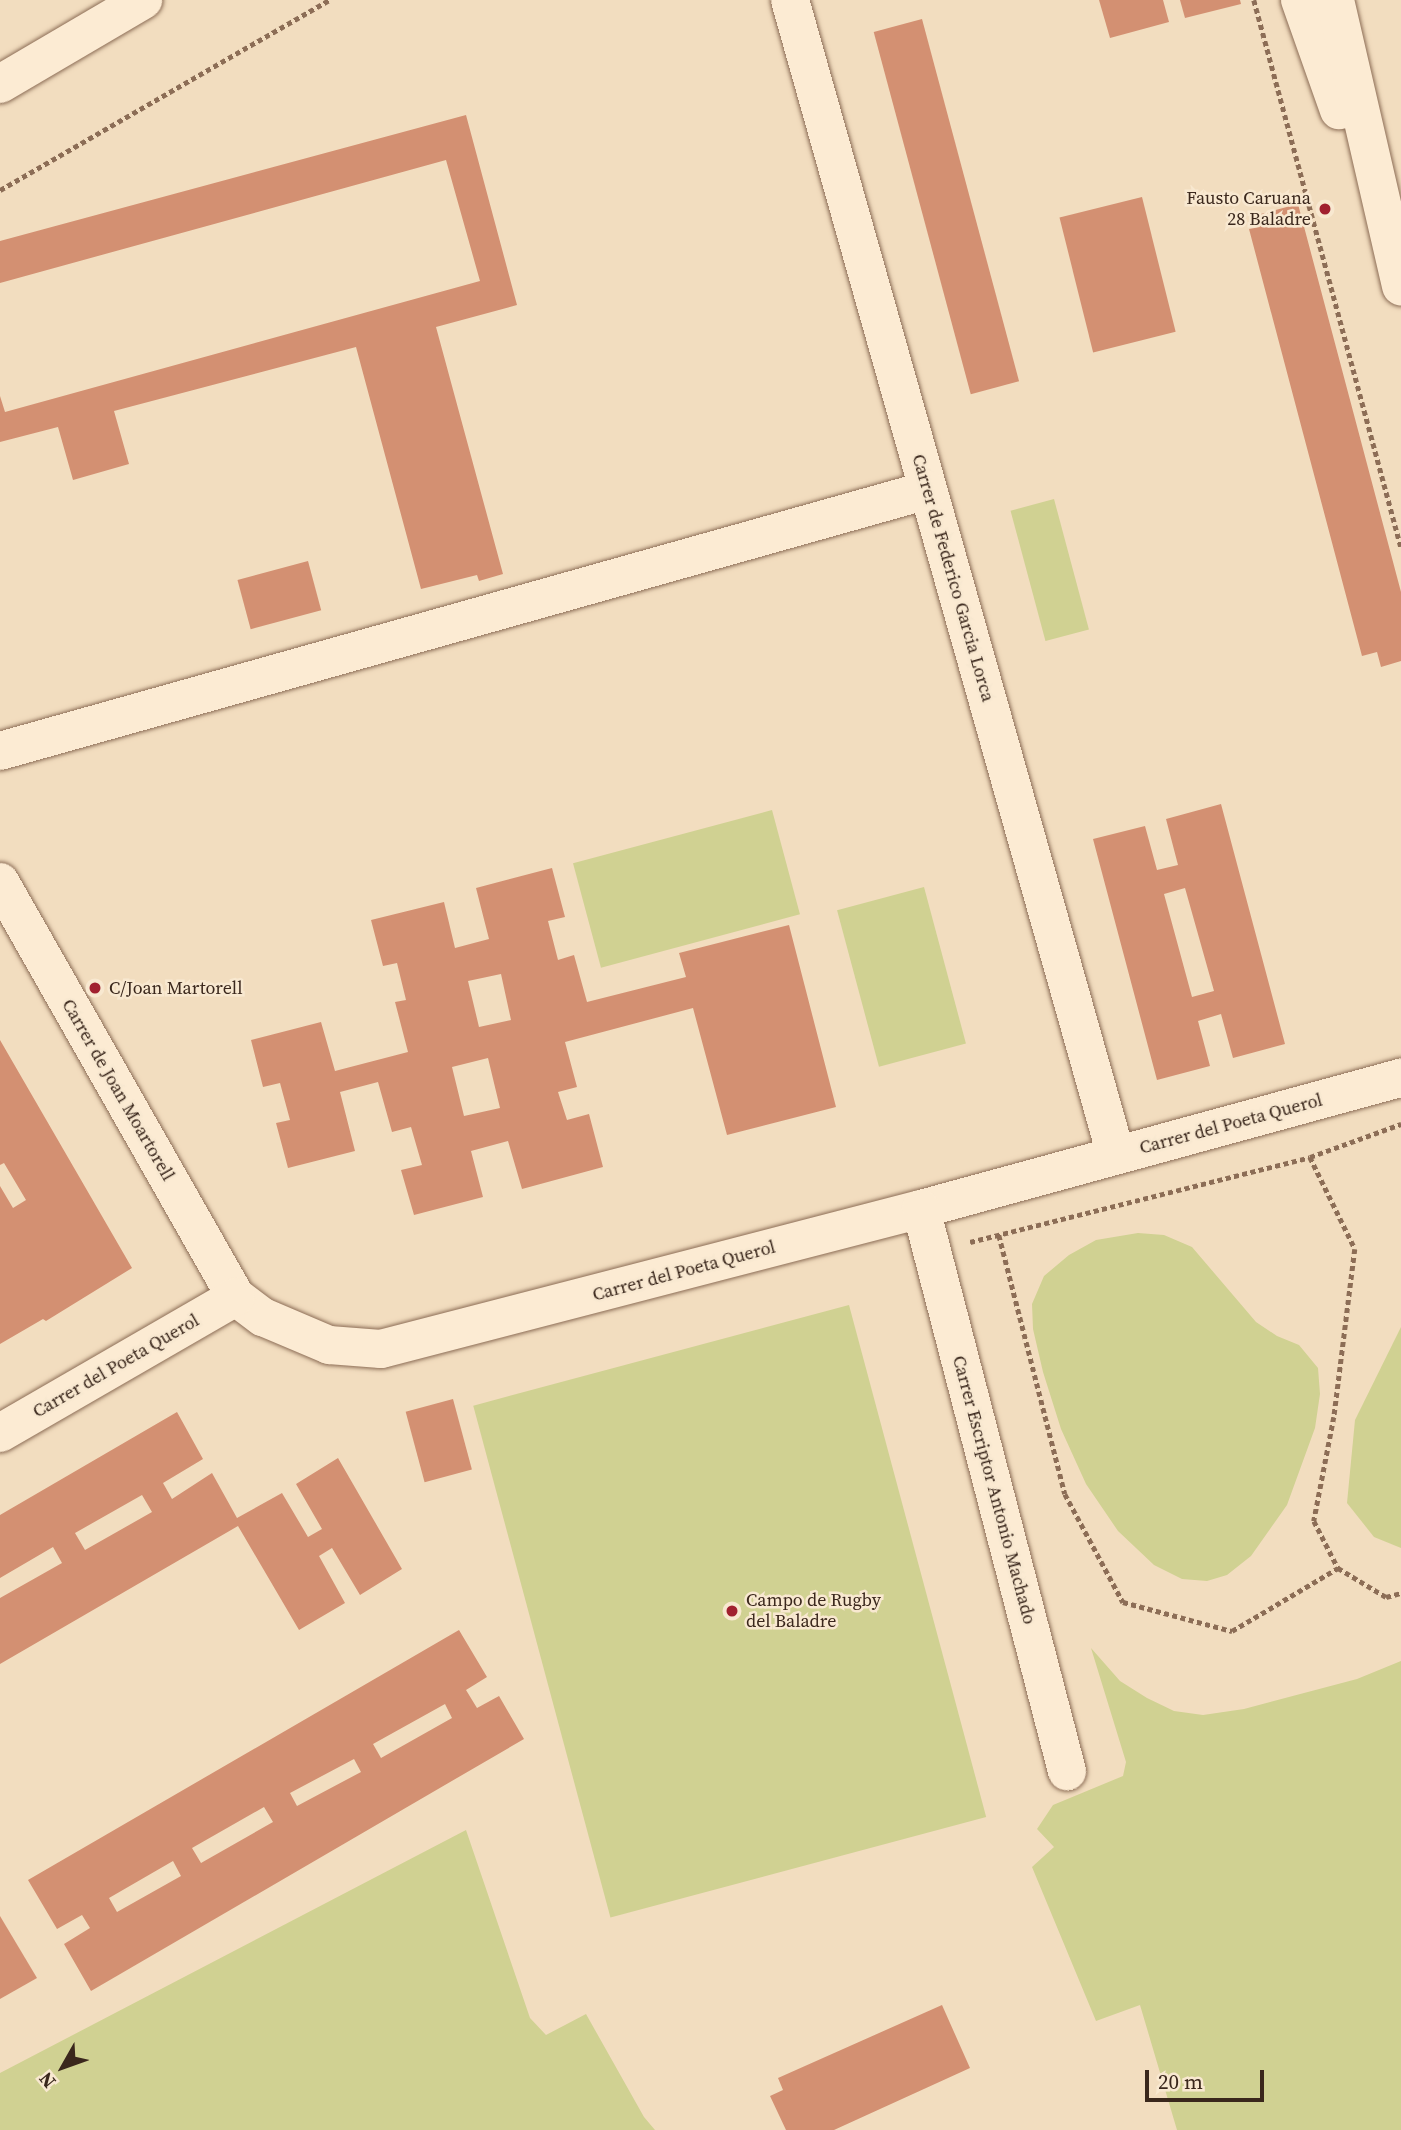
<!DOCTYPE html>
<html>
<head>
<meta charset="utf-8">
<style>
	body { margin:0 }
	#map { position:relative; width:1401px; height:2130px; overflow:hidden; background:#f2ddbf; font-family:"Source Serif 4",serif }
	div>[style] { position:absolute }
	.green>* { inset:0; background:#d0d192; transform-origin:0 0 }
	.building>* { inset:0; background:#d39072; transform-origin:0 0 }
	.path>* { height:4.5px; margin-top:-2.25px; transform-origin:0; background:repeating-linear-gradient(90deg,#8c6d56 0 5px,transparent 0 8.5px) }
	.roads { filter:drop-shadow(0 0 2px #8c6d56) drop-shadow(0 0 2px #8c6d56) }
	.street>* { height:38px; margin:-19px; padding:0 19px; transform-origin:19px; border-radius:19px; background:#fcebd3 }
	.secondary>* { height:38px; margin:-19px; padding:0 19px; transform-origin:19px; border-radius:19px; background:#fcebd3 }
	.dots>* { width:19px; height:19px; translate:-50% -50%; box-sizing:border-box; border:4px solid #f8e8d0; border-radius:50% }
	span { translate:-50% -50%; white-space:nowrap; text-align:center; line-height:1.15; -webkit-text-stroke:5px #f8e8d0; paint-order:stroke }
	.poi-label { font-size:18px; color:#3a271c }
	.right { translate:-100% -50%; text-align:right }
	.left { translate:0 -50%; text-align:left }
	.street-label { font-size:18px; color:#3a271c }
	.north { position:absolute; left:28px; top:2032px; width:70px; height:70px; -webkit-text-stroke:5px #f8e8d0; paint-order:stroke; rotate:230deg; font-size:19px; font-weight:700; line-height:28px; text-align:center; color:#3a271c }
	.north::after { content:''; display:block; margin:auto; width:24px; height:32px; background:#3a271c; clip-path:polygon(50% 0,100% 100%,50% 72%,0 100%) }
	.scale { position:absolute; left:1145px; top:2070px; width:119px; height:32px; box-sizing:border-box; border:4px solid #3a271c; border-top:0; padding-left:9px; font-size:21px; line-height:24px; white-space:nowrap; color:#3a271c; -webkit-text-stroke:5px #f8e8d0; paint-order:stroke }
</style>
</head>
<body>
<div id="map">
	<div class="green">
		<div style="left:1054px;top:499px;width:135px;height:45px;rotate:75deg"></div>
		<div style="left:772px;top:810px;width:108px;height:206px;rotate:75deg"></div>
		<div style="left:924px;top:887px;width:162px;height:90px;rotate:75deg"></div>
		<div style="clip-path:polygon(1138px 1233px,1164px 1235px,1192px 1247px,1256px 1322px,1277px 1336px,1299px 1345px,1318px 1368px,1320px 1394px,1315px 1428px,1287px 1505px,1251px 1556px,1227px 1575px,1207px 1581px,1182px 1579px,1154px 1565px,1118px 1531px,1086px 1484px,1061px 1429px,1043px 1372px,1033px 1329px,1032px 1304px,1044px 1276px,1069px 1255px,1096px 1240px)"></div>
		<div style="left:849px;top:1305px;width:530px;height:389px;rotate:75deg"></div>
		<div style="clip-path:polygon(1401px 1327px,1401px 1548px,1374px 1537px,1347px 1503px,1355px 1420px)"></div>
		<div style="clip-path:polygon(1091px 1648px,1120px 1681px,1147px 1698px,1174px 1711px,1203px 1715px,1244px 1709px,1357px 1679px,1401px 1661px,1401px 2130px,1177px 2130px,1140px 2005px,1096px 2021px,1032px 1867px,1054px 1847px,1037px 1829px,1053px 1805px,1123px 1776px,1126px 1762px)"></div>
		<div style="clip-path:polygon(466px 1830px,530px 2018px,546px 2035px,586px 2014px,644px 2117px,655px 2130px,0 2130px,0 2073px)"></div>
	</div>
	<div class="building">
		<div style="clip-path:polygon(1099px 0,1163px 0,1169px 22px,1110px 38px)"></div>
		<div style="clip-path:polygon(1180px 0,1240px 0,1241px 4px,1185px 18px)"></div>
		<div style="left:922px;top:19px;width:375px;height:50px;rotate:75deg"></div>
		<div style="clip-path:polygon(466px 115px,517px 305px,436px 327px,503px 574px,479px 581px,477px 575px,421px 589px,356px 347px,114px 411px,129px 464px,73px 480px,58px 427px,0 442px,0 396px,5px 412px,480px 281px,446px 160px,0 283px,0 241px)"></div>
		<div style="left:1142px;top:197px;width:139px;height:85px;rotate:76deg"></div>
		<div style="clip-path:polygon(1298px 204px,1401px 592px,1401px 661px,1381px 667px,1377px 652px,1362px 656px,1249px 229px,1260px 227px,1257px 215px)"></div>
		<div style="left:308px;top:561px;width:51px;height:73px;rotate:75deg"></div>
		<div style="clip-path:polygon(evenodd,1221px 804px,1285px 1044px,1233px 1058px,1221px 1014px,1198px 1021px,1210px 1066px,1157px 1080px,1093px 839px,1145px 826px,1157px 870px,1178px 865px,1166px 819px,1221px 804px,1185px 888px,1214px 991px,1192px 997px,1164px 894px,1185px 888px)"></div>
		<div style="clip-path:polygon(evenodd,552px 868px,565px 917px,548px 921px,558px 960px,574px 955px,587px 1002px,686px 977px,679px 953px,789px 925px,836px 1107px,727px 1135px,693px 1008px,565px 1042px,577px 1087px,558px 1092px,567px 1120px,589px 1114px,603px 1167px,522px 1189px,508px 1141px,471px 1151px,483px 1197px,414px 1215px,401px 1170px,422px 1165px,411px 1127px,392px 1132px,378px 1082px,340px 1092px,355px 1151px,288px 1168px,276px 1123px,290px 1120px,280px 1083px,263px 1087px,251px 1040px,321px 1022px,335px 1071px,408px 1052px,395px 1002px,406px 1000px,397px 963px,383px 966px,371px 920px,444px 902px,455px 948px,489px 939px,476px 888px,552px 868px,501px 974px,511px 1020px,479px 1027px,468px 981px,501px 974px,552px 868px,488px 1058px,500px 1108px,464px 1116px,452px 1067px,488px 1058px)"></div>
		<div style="clip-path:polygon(0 1040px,132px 1268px,46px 1321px,43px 1319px,0 1344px,0 1186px,13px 1208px,26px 1200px,4px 1163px,0 1165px)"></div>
		<div style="left:453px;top:1399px;width:73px;height:49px;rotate:75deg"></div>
		<div style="clip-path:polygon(evenodd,177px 1412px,203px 1459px,163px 1483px,172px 1499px,212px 1473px,237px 1518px,282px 1493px,308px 1537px,322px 1529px,296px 1484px,338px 1458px,402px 1569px,360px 1595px,332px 1548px,319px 1556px,345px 1603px,299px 1630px,238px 1526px,0 1664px,0 1598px,62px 1563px,53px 1547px,0 1578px,0 1515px,177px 1412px,142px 1495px,152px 1512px,85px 1550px,75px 1533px,142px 1495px)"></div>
		<div style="clip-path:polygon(evenodd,459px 1630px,487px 1677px,466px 1690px,477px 1708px,499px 1696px,524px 1739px,91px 1991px,64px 1944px,90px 1928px,82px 1915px,57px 1929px,28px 1880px,459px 1630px,445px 1704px,452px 1718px,381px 1758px,373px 1744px,445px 1704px,459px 1630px,354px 1759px,361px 1772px,297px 1806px,290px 1793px,354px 1759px,459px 1630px,264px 1807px,273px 1822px,201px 1863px,192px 1848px,264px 1807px,459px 1630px,173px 1861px,181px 1876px,117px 1912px,109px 1898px,173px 1861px)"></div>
		<div style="clip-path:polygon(0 1916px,37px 1978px,0 1999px)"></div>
		<div style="clip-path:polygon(942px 2005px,970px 2068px,834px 2130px,786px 2130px,770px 2096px,783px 2090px,778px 2078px)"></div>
	</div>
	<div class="path">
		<div style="left:1254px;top:0;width:566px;rotate:74.96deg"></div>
		<div style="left:0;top:190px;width:380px;rotate:-30deg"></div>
		<div style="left:1310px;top:1157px;width:102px;rotate:63.9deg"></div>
		<div style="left:1355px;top:1249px;width:169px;rotate:97.1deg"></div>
		<div style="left:1334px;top:1417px;width:106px;rotate:100.9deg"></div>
		<div style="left:1314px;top:1521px;width:53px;rotate:62.9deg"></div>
		<div style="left:1338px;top:1568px;width:56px;rotate:31.1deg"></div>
		<div style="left:1386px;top:1597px;width:16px;rotate:-15deg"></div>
		<div style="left:999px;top:1235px;width:267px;rotate:75.7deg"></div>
		<div style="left:1065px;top:1494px;width:123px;rotate:61.8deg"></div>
		<div style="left:1123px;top:1602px;width:113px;rotate:14.9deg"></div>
		<div style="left:1232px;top:1631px;width:123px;rotate:-30.7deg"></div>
		<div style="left:970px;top:1242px;width:350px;rotate:-14deg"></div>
		<div style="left:1310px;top:1157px;width:97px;rotate:-19.9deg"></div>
	</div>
	<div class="roads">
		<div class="street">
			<div style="left:790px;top:0;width:1200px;rotate:74.24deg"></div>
			<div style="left:0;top:84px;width:166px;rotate:-30.4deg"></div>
			<div style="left:0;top:751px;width:964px;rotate:-15.71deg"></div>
			<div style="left:0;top:882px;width:477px;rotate:60.4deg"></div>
			<div style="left:236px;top:1297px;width:34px;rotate:37deg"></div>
			<div style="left:263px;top:1317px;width:72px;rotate:23deg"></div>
			<div style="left:329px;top:1345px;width:52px;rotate:4.4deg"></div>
			<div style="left:381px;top:1349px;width:558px;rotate:-14.53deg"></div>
			<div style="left:921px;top:1209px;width:498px;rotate:-15.3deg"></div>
			<div style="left:921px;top:1209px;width:581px;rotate:75.44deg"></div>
			<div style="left:0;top:1433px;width:272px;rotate:-30deg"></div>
		</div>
		<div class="secondary">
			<div style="left:1300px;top:0;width:117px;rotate:70.5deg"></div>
			<div style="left:1335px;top:0;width:294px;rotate:77deg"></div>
		</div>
	</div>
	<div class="dots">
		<div style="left:1325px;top:209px;background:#a1202f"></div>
		<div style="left:95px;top:988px;background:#a1202f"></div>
		<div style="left:732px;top:1611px;background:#a1202f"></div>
	</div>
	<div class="poi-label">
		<span class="right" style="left:1311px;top:209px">Fausto Caruana<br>28 Baladre</span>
		<span class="left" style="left:109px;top:988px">C/Joan Martorell</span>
		<span class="left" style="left:746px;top:1611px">Campo de Rugby<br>del Baladre</span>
	</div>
	<div class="street-label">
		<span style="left:953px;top:578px;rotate:74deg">Carrer de Federico Garcia Lorca</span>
		<span style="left:118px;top:1090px;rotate:60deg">Carrer de Joan Moartorell</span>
		<span style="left:1231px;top:1124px;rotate:-15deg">Carrer del Poeta Querol</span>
		<span style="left:684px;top:1271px;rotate:-15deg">Carrer del Poeta Querol</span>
		<span style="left:116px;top:1366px;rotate:-30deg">Carrer del Poeta Querol</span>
		<span style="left:994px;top:1490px;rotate:75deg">Carrer Escriptor Antonio Machado</span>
	</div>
	<div class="north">N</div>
	<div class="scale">20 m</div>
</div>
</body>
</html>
